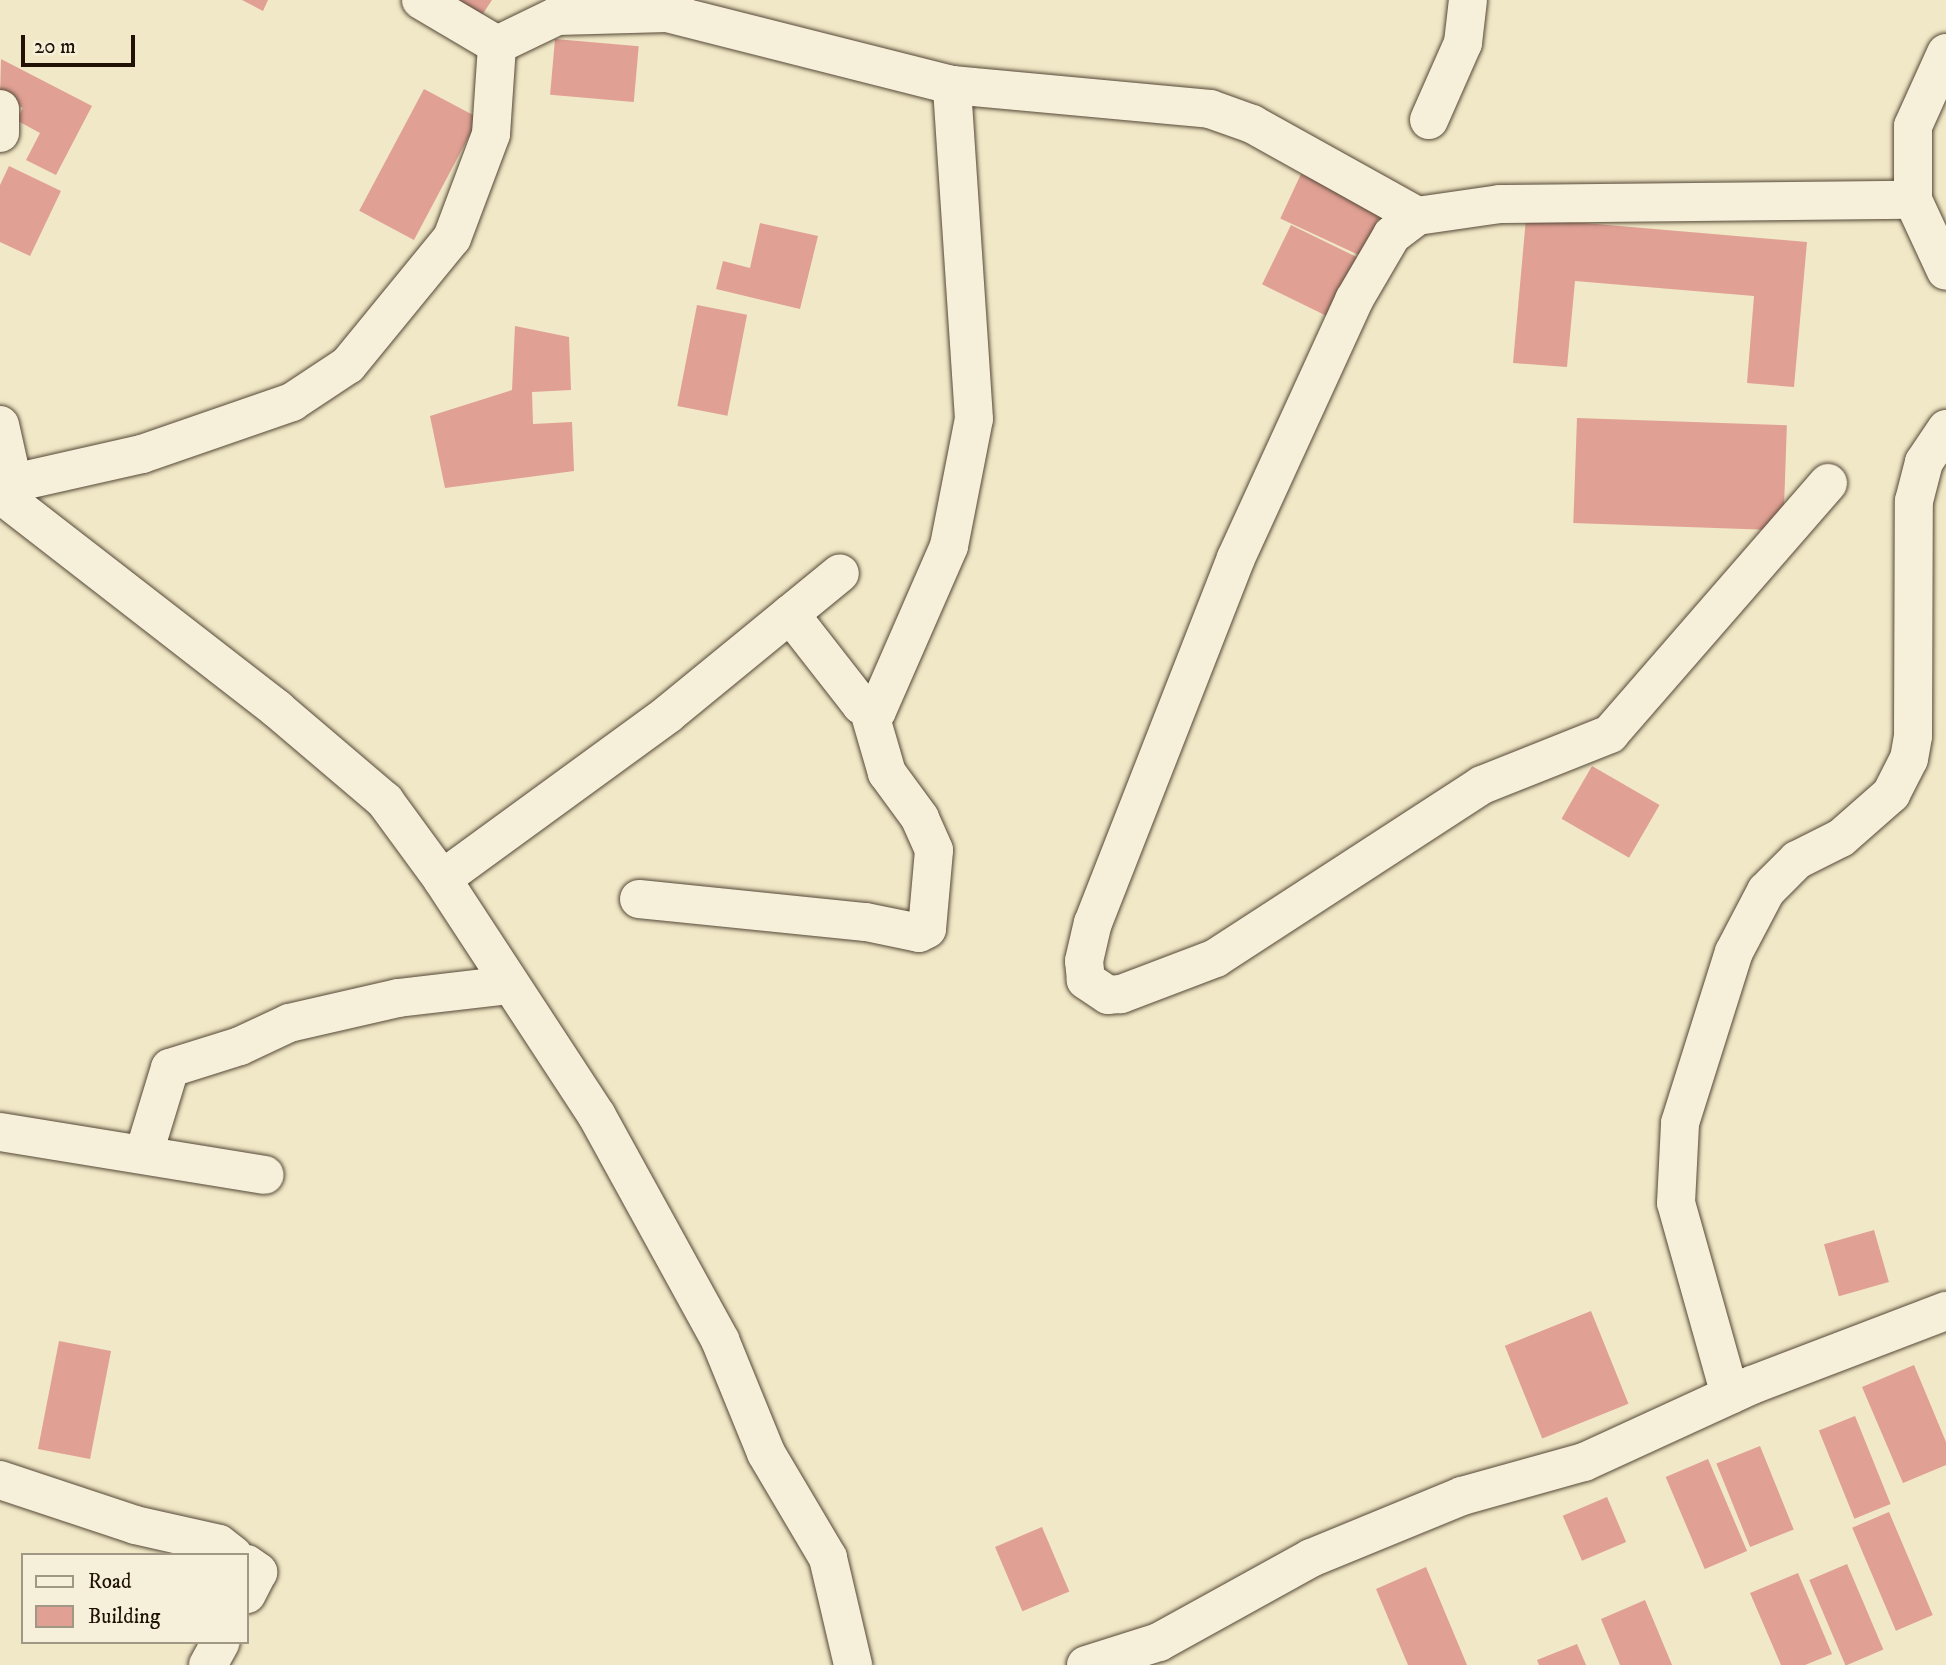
<!DOCTYPE html>
<html>
<head>
<meta charset="utf-8">
<style>
	body { margin:0 }
	#map { position:relative; width:1946px; height:1665px; overflow:hidden; background:#f1e8c7; font-family:"IM FELL DW Pica",serif }
	div>[style] { position:absolute }
	.building>* { inset:0; background:#e0a094; transform-origin:0 0 }
	.roads { filter:drop-shadow(0 0 2px #554836) drop-shadow(0 0 2px #554836) }
	.minor>* { height:38px; margin:-19px; padding:0 19px; transform-origin:19px; border-radius:19px; background:#f6f0db }
	span { translate:-50% -50%; white-space:nowrap; text-align:center; line-height:1.15; -webkit-text-stroke:5px #f6f0db; paint-order:stroke }
	.legend { position:absolute; left:21px; top:1553px; width:228px; height:91px; box-sizing:border-box; background:#f6f0db; border:2px solid #a19785; margin:0; padding:9px 12px; list-style:none; font-size:21px; color:#211205 }
	.legend li { display:flex; align-items:center; gap:14px; height:35px }
	.legend b { width:35px; border:2px solid #a19785 }
	.scale { position:absolute; left:21px; top:35px; width:114px; height:32px; box-sizing:border-box; border:4px solid #211205; border-top:0; padding-left:9px; font-size:21px; line-height:24px; white-space:nowrap; color:#211205; -webkit-text-stroke:5px #f6f0db; paint-order:stroke }
</style>
</head>
<body>
<div id="map">
	<div class="building">
		<div style="clip-path:polygon(242px 0,268px 0,263px 11px)"></div>
		<div style="clip-path:polygon(454px 0,492px 0,480px 18px)"></div>
		<div style="left:555px;top:39px;width:84px;height:56px;rotate:5deg"></div>
		<div style="clip-path:polygon(1px 59px,92px 106px,56px 175px,26px 160px,40px 133px,16px 120px,23px 108px,0 96px)"></div>
		<div style="left:424px;top:89px;width:62px;height:138px;rotate:28deg"></div>
		<div style="clip-path:polygon(9px 166px,61px 191px,30px 256px,0 242px,0 185px)"></div>
		<div style="left:1301px;top:174px;width:89px;height:49px;rotate:25deg"></div>
		<div style="clip-path:polygon(1526px 218px,1807px 242px,1794px 387px,1747px 383px,1754px 296px,1575px 281px,1567px 367px,1513px 363px)"></div>
		<div style="clip-path:polygon(760px 223px,818px 236px,800px 309px,716px 289px,723px 261px,750px 268px)"></div>
		<div style="left:1291px;top:225px;width:76px;height:66px;rotate:26deg"></div>
		<div style="left:697px;top:305px;width:51px;height:103px;rotate:11deg"></div>
		<div style="clip-path:polygon(515px 326px,569px 337px,571px 390px,532px 392px,533px 424px,572px 422px,574px 471px,445px 488px,430px 416px,512px 390px)"></div>
		<div style="left:1577px;top:418px;width:210px;height:105px;rotate:2deg"></div>
		<div style="left:1592px;top:766px;width:78px;height:61px;rotate:30deg"></div>
		<div style="left:1874px;top:1230px;width:54px;height:52px;rotate:74deg"></div>
		<div style="left:1591px;top:1311px;width:100px;height:93px;rotate:68deg"></div>
		<div style="left:59px;top:1341px;width:53px;height:110px;rotate:11deg"></div>
		<div style="clip-path:polygon(1914px 1365px,1946px 1442px,1946px 1465px,1903px 1483px,1862px 1387px)"></div>
		<div style="left:1855px;top:1416px;width:95px;height:39px;rotate:68deg"></div>
		<div style="left:1760px;top:1446px;width:90px;height:47px;rotate:68deg"></div>
		<div style="left:1708px;top:1459px;width:100px;height:46px;rotate:67deg"></div>
		<div style="left:1607px;top:1497px;width:49px;height:48px;rotate:67deg"></div>
		<div style="left:1889px;top:1512px;width:112px;height:40px;rotate:67deg"></div>
		<div style="left:1042px;top:1527px;width:70px;height:51px;rotate:67deg"></div>
		<div style="left:1847px;top:1564px;width:93px;height:41px;rotate:67deg"></div>
		<div style="clip-path:polygon(1426px 1567px,1467px 1665px,1408px 1665px,1376px 1589px)"></div>
		<div style="clip-path:polygon(1798px 1573px,1832px 1654px,1805px 1665px,1781px 1665px,1750px 1593px)"></div>
		<div style="clip-path:polygon(1645px 1600px,1672px 1665px,1620px 1665px,1601px 1619px)"></div>
		<div style="clip-path:polygon(1577px 1644px,1586px 1665px,1539px 1665px,1537px 1660px)"></div>
	</div>
	<div class="roads">
		<div class="minor">
			<div style="left:421px;top:0;width:88px;rotate:30.6deg"></div>
			<div style="left:667px;top:13px;width:294px;rotate:14.2deg"></div>
			<div style="left:952px;top:85px;width:259px;rotate:5.3deg"></div>
			<div style="left:1210px;top:109px;width:45px;rotate:19.7deg"></div>
			<div style="left:1252px;top:124px;width:189px;rotate:29.1deg"></div>
			<div style="left:1946px;top:53px;width:80px;rotate:114.3deg"></div>
			<div style="left:1913px;top:126px;width:74px;rotate:90deg"></div>
			<div style="left:1913px;top:200px;width:78px;rotate:65.1deg"></div>
			<div style="left:0;top:109px;width:24px;rotate:90deg"></div>
			<div style="left:1429px;top:120px;width:84px;rotate:-66.2deg"></div>
			<div style="left:1463px;top:43px;width:43px;rotate:-83.4deg"></div>
			<div style="left:0;top:425px;width:59px;rotate:77.4deg"></div>
			<div style="left:1828px;top:483px;width:332px;rotate:131deg"></div>
			<div style="left:1610px;top:734px;width:138px;rotate:158.3deg"></div>
			<div style="left:1482px;top:785px;width:317px;rotate:147deg"></div>
			<div style="left:1216px;top:958px;width:102px;rotate:159.2deg"></div>
			<div style="left:1121px;top:994px;width:13px;rotate:176deg"></div>
			<div style="left:1108px;top:995px;width:27px;rotate:-146deg"></div>
			<div style="left:1086px;top:980px;width:19px;rotate:-96deg"></div>
			<div style="left:1084px;top:961px;width:39px;rotate:-77deg"></div>
			<div style="left:1093px;top:923px;width:392px;rotate:-68.6deg"></div>
			<div style="left:1236px;top:558px;width:284px;rotate:-65.4deg"></div>
			<div style="left:1354px;top:300px;width:75px;rotate:-59.7deg"></div>
			<div style="left:1392px;top:235px;width:31px;rotate:-37deg"></div>
			<div style="left:1417px;top:216px;width:84px;rotate:-8.2deg"></div>
			<div style="left:1500px;top:204px;width:413px;rotate:-0.6deg"></div>
			<div style="left:0;top:486px;width:146px;rotate:-12.7deg"></div>
			<div style="left:142px;top:454px;width:159px;rotate:-19.1deg"></div>
			<div style="left:292px;top:402px;width:67px;rotate:-33.5deg"></div>
			<div style="left:348px;top:365px;width:164px;rotate:-50.7deg"></div>
			<div style="left:452px;top:238px;width:111px;rotate:-69.4deg"></div>
			<div style="left:491px;top:134px;width:89px;rotate:-86.1deg"></div>
			<div style="left:497px;top:45px;width:67px;rotate:-25.8deg"></div>
			<div style="left:557px;top:16px;width:110px;rotate:-1.6deg"></div>
			<div style="left:667px;top:13px;width:15px;rotate:-58deg"></div>
			<div style="left:0;top:494px;width:351px;rotate:37.8deg"></div>
			<div style="left:277px;top:709px;width:142px;rotate:40.4deg"></div>
			<div style="left:385px;top:801px;width:97px;rotate:53.8deg"></div>
			<div style="left:442px;top:879px;width:283px;rotate:56.8deg"></div>
			<div style="left:597px;top:1116px;width:256px;rotate:61.2deg"></div>
			<div style="left:720px;top:1340px;width:122px;rotate:67.8deg"></div>
			<div style="left:766px;top:1453px;width:122px;rotate:59.4deg"></div>
			<div style="left:828px;top:1558px;width:110px;rotate:76.8deg"></div>
			<div style="left:790px;top:614px;width:115px;rotate:52deg"></div>
			<div style="left:861px;top:705px;width:17px;rotate:21deg"></div>
			<div style="left:877px;top:711px;width:180px;rotate:-66.4deg"></div>
			<div style="left:949px;top:546px;width:129px;rotate:-78.9deg"></div>
			<div style="left:974px;top:419px;width:335px;rotate:-93.8deg"></div>
			<div style="left:442px;top:879px;width:280px;rotate:-36.1deg"></div>
			<div style="left:668px;top:714px;width:222px;rotate:-39.3deg"></div>
			<div style="left:639px;top:899px;width:228px;rotate:5.8deg"></div>
			<div style="left:866px;top:922px;width:54px;rotate:11.7deg"></div>
			<div style="left:919px;top:933px;width:9px;rotate:-27deg"></div>
			<div style="left:927px;top:929px;width:79px;rotate:-84.9deg"></div>
			<div style="left:934px;top:850px;width:35px;rotate:-114deg"></div>
			<div style="left:920px;top:818px;width:56px;rotate:-126.3deg"></div>
			<div style="left:887px;top:773px;width:65px;rotate:-106.2deg"></div>
			<div style="left:0;top:1132px;width:268px;rotate:9.2deg"></div>
			<div style="left:144px;top:1153px;width:89px;rotate:-73deg"></div>
			<div style="left:170px;top:1068px;width:73px;rotate:-17.4deg"></div>
			<div style="left:240px;top:1046px;width:54px;rotate:-25.1deg"></div>
			<div style="left:289px;top:1023px;width:112px;rotate:-12.9deg"></div>
			<div style="left:398px;top:998px;width:111px;rotate:-6.7deg"></div>
			<div style="left:1730px;top:1395px;width:199px;rotate:-105.7deg"></div>
			<div style="left:1676px;top:1203px;width:80px;rotate:-87.1deg"></div>
			<div style="left:1680px;top:1123px;width:179px;rotate:-72.5deg"></div>
			<div style="left:1734px;top:952px;width:69px;rotate:-62.3deg"></div>
			<div style="left:1766px;top:891px;width:44px;rotate:-45deg"></div>
			<div style="left:1797px;top:860px;width:49px;rotate:-26.6deg"></div>
			<div style="left:1841px;top:838px;width:67px;rotate:-41.3deg"></div>
			<div style="left:1891px;top:794px;width:39px;rotate:-63deg"></div>
			<div style="left:1909px;top:759px;width:23px;rotate:-80deg"></div>
			<div style="left:1913px;top:736px;width:235px;rotate:-89.8deg"></div>
			<div style="left:1914px;top:501px;width:40px;rotate:-75.6deg"></div>
			<div style="left:1924px;top:462px;width:40px;rotate:-56deg"></div>
			<div style="left:0;top:1480px;width:142px;rotate:18.4deg"></div>
			<div style="left:135px;top:1525px;width:86px;rotate:12.7deg"></div>
			<div style="left:219px;top:1544px;width:18px;rotate:38deg"></div>
			<div style="left:247px;top:1564px;width:14px;rotate:36deg"></div>
			<div style="left:258px;top:1572px;width:25px;rotate:117deg"></div>
			<div style="left:208px;top:1665px;width:26px;rotate:-61deg"></div>
			<div style="left:1086px;top:1665px;width:77px;rotate:-17.5deg"></div>
			<div style="left:1159px;top:1642px;width:174px;rotate:-28.9deg"></div>
			<div style="left:1311px;top:1558px;width:163px;rotate:-22.3deg"></div>
			<div style="left:1462px;top:1496px;width:127px;rotate:-15.6deg"></div>
			<div style="left:1584px;top:1462px;width:185px;rotate:-24.6deg"></div>
			<div style="left:1752px;top:1385px;width:208px;rotate:-20.9deg"></div>
		</div>
	</div>
	<ul class="legend">
	<li><b style="height:9px;background:#f6f0db"></b>Road</li>
	<li><b style="height:19px;background:#e0a094"></b>Building</li>
	</ul>
	<div class="scale">20 m</div>
</div>
</body>
</html>
